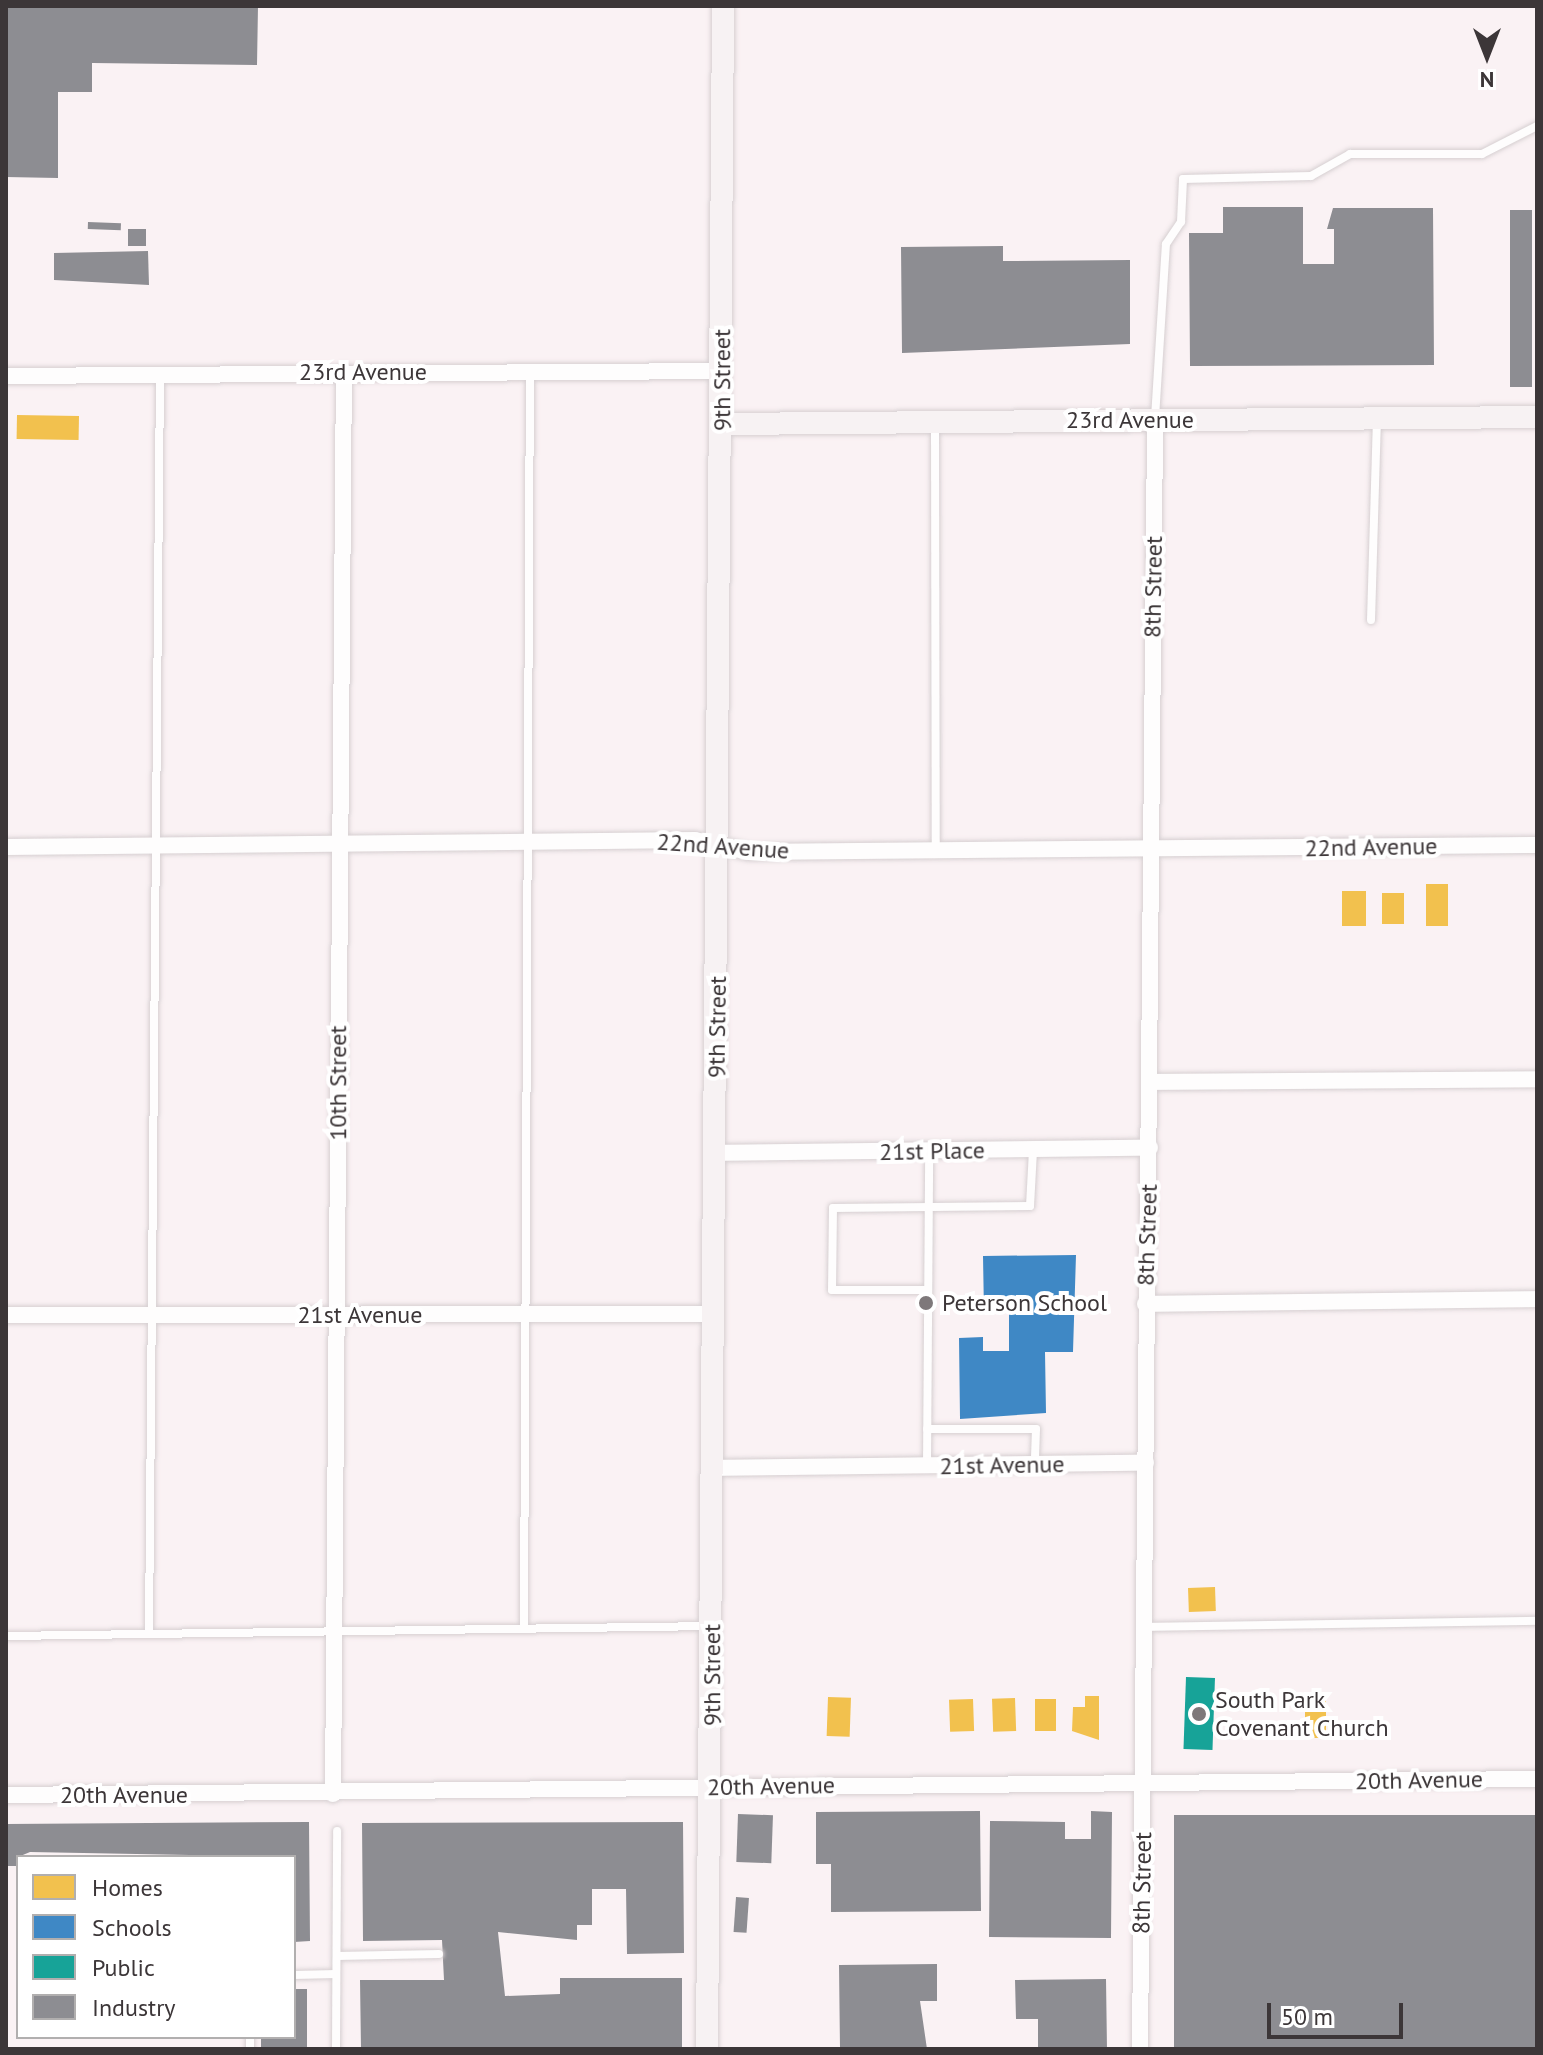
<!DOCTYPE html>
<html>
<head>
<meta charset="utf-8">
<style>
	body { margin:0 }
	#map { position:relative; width:1543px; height:2055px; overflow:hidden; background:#faf2f4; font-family:"PT Sans",sans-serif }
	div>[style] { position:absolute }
	.homes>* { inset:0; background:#f2c14e; transform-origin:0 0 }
	.schools>* { inset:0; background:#3f88c5 }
	.public>* { inset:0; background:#17a398; transform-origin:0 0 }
	.industry>* { inset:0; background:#8d8d92; transform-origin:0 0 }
	.roads { filter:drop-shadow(0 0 2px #d6cfd1) drop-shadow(0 0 2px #d6cfd1) }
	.lane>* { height:8px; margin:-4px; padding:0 4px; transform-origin:4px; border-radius:4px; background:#fefdfd }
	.street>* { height:16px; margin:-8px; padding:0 8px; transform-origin:8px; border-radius:8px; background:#fefdfd }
	.secondary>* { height:22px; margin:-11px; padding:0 11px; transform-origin:11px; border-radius:11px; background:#f7f2f3 }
	.dots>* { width:22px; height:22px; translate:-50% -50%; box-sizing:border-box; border:4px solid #fff; border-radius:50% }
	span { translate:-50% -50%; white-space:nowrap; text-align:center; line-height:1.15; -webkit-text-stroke:8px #fff; paint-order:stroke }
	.street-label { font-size:24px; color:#3c3638 }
	.poi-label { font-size:24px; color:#3c3638 }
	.left { translate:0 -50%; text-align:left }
	.frame { position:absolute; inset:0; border:8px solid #3c3638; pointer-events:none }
	.legend { position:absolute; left:16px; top:1855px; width:280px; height:184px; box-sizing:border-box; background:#fff; border:2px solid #b1afaf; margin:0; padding:10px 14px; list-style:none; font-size:24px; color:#3c3638 }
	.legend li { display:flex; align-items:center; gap:16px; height:40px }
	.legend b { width:40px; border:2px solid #b1afaf }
	.north { position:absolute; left:1447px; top:16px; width:80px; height:80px; -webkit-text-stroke:6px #fff; paint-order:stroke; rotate:180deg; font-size:22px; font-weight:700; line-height:32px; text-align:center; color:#3c3638 }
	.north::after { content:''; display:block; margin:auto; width:28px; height:36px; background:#3c3638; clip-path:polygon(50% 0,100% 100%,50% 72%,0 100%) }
	.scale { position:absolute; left:1267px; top:2003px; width:136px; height:36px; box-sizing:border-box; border:4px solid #3c3638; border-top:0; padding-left:10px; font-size:24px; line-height:28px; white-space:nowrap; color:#3c3638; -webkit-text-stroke:6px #fff; paint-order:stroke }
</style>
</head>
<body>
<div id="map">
	<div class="homes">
		<div style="left:17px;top:415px;width:62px;height:24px;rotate:1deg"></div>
		<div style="left:1426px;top:884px;width:22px;height:42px"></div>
		<div style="left:1342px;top:891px;width:24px;height:35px"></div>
		<div style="left:1382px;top:893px;width:22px;height:31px"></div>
		<div style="left:1215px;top:1587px;width:24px;height:27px;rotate:88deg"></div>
		<div style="clip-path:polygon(1085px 1696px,1099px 1696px,1099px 1740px,1072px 1731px,1073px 1707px,1085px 1707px)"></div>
		<div style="left:828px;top:1697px;width:23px;height:39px;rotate:2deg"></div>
		<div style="left:1015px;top:1698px;width:33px;height:23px;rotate:88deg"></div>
		<div style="left:973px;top:1699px;width:32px;height:24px;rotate:88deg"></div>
		<div style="left:1035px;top:1699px;width:21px;height:32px"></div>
		<div style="left:1305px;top:1700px;width:21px;height:38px"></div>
	</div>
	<div class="schools">
		<div style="clip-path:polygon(1076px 1255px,1073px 1352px,1045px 1352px,1046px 1413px,960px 1419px,959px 1338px,983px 1337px,983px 1351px,1009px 1351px,1009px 1313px,984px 1313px,983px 1256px)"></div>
	</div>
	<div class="public">
		<div style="left:1186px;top:1677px;width:29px;height:72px;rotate:2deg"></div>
	</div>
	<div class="industry">
		<div style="clip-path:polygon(6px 6px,258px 6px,257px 65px,92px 63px,92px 92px,58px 92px,58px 178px,6px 177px)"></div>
		<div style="clip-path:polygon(1223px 207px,1303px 207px,1303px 264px,1334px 264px,1334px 229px,1327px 229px,1333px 208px,1433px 208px,1434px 365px,1190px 366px,1189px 233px,1223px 233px)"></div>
		<div style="left:1510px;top:210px;width:22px;height:177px"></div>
		<div style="left:88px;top:222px;width:33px;height:7px;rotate:2deg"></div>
		<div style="left:128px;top:229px;width:18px;height:17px"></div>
		<div style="clip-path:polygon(1003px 246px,1003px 261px,1130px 260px,1130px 344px,902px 353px,901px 247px)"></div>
		<div style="clip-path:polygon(148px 251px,149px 285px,54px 280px,54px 253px)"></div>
		<div style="clip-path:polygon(980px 1811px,981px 1911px,831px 1912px,831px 1864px,816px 1864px,816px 1812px)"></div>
		<div style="clip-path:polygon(1091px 1811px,1112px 1812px,1111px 1938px,989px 1937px,990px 1821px,1065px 1822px,1065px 1839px,1091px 1839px)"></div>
		<div style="left:738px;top:1814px;width:35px;height:48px;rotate:2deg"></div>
		<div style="left:1537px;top:1815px;width:234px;height:363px;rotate:90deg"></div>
		<div style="clip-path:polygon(309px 1822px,310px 1941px,294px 1942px,294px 1857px,30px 1852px,18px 1857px,18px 1866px,6px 1866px,6px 1824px)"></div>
		<div style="clip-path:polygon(683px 1822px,684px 1953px,627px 1954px,626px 1889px,592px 1889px,592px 1925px,577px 1925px,577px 1940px,498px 1932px,505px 1996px,560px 1994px,560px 1978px,682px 1978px,682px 2049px,361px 2049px,360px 1980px,444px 1980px,442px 1940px,363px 1941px,362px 1823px)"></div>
		<div style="left:736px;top:1897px;width:13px;height:35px;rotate:4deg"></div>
		<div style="clip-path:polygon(937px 1964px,937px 2001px,920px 2001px,927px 2049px,840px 2049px,839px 1965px)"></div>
		<div style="clip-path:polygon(1106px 1979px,1107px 2049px,1038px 2049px,1038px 2019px,1016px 2019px,1015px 1980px)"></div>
		<div style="clip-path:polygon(294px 1989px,307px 1989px,307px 2049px,261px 2049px,261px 2037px,294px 2037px)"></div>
	</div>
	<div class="roads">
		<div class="lane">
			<div style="left:1155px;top:418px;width:174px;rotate:-86.4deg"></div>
			<div style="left:1166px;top:244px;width:27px;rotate:-56deg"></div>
			<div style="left:1181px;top:222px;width:43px;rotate:-87.3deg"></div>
			<div style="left:1183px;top:179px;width:128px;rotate:-1.3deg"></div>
			<div style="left:1311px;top:176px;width:45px;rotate:-29.4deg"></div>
			<div style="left:1350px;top:154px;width:132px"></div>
			<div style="left:1482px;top:154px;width:62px;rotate:-27deg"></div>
			<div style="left:935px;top:426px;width:423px;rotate:89.9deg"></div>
			<div style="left:1371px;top:620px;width:200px;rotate:-88.3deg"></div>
			<div style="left:927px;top:1290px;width:95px;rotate:180deg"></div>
			<div style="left:832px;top:1290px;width:82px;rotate:-89.3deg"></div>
			<div style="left:833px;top:1208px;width:197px;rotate:-0.6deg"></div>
			<div style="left:1030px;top:1206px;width:56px;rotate:-86.9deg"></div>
			<div style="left:927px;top:1429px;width:109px"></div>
			<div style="left:1036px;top:1429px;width:35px;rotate:92deg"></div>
			<div style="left:927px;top:1465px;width:314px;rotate:-89.6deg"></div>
			<div style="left:1144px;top:1627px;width:393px;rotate:-0.9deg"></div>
			<div style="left:524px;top:1628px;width:1255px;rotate:-89.73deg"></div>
			<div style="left:149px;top:1633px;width:1259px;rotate:-89.5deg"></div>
			<div style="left:6px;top:1636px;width:703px;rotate:-0.81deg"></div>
			<div style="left:337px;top:1956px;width:102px;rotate:-1.1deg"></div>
			<div style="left:294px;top:1975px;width:42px;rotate:-1.4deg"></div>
			<div style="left:250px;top:2037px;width:12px;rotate:90deg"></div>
			<div style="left:336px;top:2049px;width:218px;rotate:-89.7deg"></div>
		</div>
		<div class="street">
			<div style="left:6px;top:376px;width:715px;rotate:-0.4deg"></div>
			<div style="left:6px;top:847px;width:689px;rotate:-0.58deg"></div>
			<div style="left:695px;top:840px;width:55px;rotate:12.5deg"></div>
			<div style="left:749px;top:852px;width:788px;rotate:-0.51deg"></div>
			<div style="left:1150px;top:1082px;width:387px;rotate:-0.4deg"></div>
			<div style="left:715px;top:1153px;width:435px;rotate:-0.7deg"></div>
			<div style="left:1145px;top:1304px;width:392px;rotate:-0.7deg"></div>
			<div style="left:6px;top:1315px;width:709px;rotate:-0.08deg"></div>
			<div style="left:713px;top:1468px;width:433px;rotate:-0.7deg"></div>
			<div style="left:333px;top:1794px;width:1422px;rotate:-89.56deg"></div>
			<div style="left:6px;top:1795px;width:1531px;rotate:-0.6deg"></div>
			<div style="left:1140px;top:2049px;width:1628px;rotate:-89.47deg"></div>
		</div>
		<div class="secondary">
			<div style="left:722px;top:424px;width:815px;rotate:-0.49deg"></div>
			<div style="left:707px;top:2049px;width:2043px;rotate:-89.55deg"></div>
		</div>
	</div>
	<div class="dots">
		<div style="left:926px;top:1303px;background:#7e787a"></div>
		<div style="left:1199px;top:1714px;background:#7e787a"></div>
	</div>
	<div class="street-label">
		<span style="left:363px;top:372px">23rd Avenue</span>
		<span style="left:722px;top:380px;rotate:-90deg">9th Street</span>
		<span style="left:1130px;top:420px">23rd Avenue</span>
		<span style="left:1153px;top:587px;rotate:-89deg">8th Street</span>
		<span style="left:723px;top:846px;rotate:4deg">22nd Avenue</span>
		<span style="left:1371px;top:847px;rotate:-1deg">22nd Avenue</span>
		<span style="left:717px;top:1027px;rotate:-89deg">9th Street</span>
		<span style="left:338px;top:1083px;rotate:-90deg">10th Street</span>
		<span style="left:932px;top:1151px;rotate:-1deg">21st Place</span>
		<span style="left:1147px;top:1235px;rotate:-88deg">8th Street</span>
		<span style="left:360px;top:1315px">21st Avenue</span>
		<span style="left:1002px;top:1465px;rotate:-1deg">21st Avenue</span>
		<span style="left:712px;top:1675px;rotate:-90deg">9th Street</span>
		<span style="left:1419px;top:1780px;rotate:-1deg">20th Avenue</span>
		<span style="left:771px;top:1786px;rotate:-1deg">20th Avenue</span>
		<span style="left:124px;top:1795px">20th Avenue</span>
		<span style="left:1142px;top:1883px;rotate:-89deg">8th Street</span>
	</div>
	<div class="poi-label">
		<span class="left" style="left:942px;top:1303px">Peterson School</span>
		<span class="left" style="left:1215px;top:1714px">South Park<br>Covenant Church</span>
	</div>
	<div class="frame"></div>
	<ul class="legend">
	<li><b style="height:22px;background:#f2c14e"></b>Homes</li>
	<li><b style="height:22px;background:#3f88c5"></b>Schools</li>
	<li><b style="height:22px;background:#17a398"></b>Public</li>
	<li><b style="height:22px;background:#8d8d92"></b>Industry</li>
	</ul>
	<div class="north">N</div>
	<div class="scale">50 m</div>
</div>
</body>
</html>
